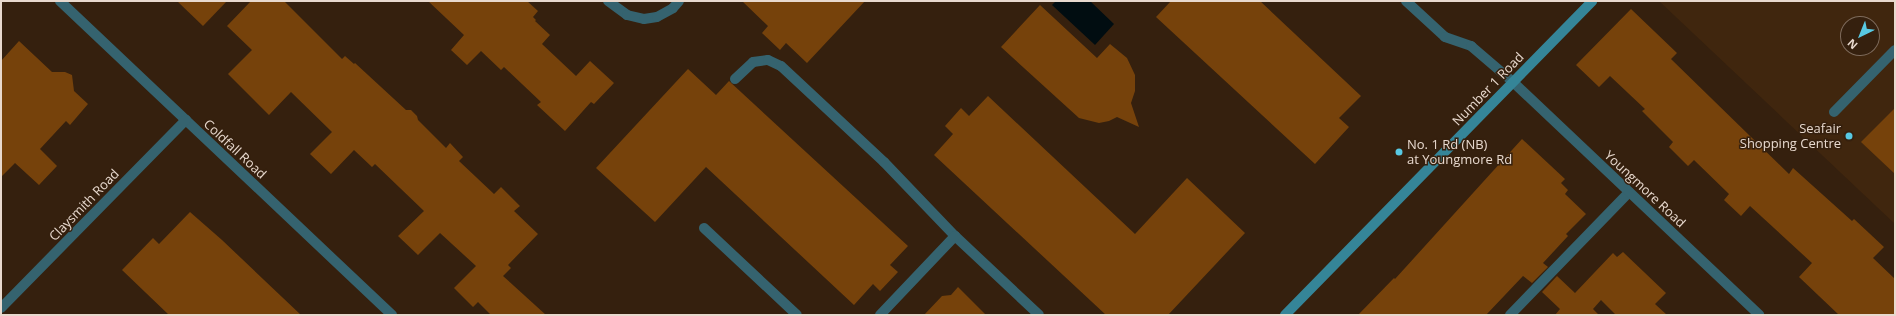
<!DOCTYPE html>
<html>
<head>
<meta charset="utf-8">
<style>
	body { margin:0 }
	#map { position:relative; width:1896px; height:316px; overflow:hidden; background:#35200e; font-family:"Open Sans",sans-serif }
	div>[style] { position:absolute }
	.built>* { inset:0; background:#40260e }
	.water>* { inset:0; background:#010d11 }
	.building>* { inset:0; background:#76420b }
	.lane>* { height:10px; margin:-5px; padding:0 5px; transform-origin:5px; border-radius:5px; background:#35636f }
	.street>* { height:10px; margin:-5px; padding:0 5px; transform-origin:5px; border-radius:5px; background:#35636f }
	.secondary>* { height:10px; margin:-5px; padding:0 5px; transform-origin:5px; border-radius:5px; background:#358598 }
	.dots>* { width:11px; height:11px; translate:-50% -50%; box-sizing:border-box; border:2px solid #35200e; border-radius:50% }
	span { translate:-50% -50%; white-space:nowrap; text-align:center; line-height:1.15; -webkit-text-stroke:3px #35200e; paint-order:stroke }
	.street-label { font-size:13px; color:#e8d9ce }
	.poi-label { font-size:13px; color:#e8d9ce }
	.right { translate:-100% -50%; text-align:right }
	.left { translate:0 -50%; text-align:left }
	.frame { position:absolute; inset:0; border:2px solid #e8d9ce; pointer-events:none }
	.north { position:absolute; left:1840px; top:16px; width:40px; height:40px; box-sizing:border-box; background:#35200e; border:1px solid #7d6a5b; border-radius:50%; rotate:223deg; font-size:11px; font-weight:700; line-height:16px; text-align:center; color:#e8d9ce }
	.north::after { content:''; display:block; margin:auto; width:14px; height:18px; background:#58c9e3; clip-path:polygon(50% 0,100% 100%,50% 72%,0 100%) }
</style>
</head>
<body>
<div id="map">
	<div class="built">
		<div style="clip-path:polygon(evenodd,1659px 1px,1895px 1px,1895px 224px,1659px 1px,1848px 24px,1872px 24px,1872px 48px,1848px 48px,1848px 24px)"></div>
	</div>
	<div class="water">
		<div style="clip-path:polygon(1056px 1px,1090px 1px,1114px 24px,1095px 45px,1052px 5px)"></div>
	</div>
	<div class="building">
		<div style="clip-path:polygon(177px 1px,227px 1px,203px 26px)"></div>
		<div style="clip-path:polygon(251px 1px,284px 1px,342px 59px,345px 56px,354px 64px,355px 63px,406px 110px,411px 110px,417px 116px,418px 120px,446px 148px,450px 143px,463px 157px,459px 161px,494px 194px,501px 187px,520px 206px,514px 211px,538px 234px,508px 265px,511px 268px,503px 276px,546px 315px,491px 315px,478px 302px,473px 307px,454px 288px,476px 266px,440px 233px,418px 255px,398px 236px,424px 211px,375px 164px,372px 167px,354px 150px,331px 174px,310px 154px,332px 132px,291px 92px,269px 115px,228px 74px,252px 50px,227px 26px)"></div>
		<div style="clip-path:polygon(428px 1px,527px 1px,538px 11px,533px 17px,536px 20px,535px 21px,550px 35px,542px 44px,576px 76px,590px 61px,614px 83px,594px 104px,591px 102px,565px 131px,537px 105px,541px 102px,504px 67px,501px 70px,481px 51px,467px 65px,451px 50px,464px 35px)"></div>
		<div style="clip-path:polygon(742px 1px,865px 1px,807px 63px,786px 43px,780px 50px,762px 33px,768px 26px)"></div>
		<div style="clip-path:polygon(1171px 1px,1260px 1px,1361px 96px,1339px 118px,1349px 127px,1315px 164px,1156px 17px)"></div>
		<div style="clip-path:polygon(1040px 5px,1097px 58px,1110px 44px,1127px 58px,1135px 75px,1135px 91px,1131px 103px,1139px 127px,1117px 117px,1109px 121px,1099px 123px,1079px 118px,1001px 47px)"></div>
		<div style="clip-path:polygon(1631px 9px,1677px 53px,1671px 59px,1789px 174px,1793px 168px,1852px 221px,1854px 219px,1884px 247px,1873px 258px,1895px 279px,1895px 315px,1839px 315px,1799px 277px,1812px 263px,1750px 206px,1741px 216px,1724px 200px,1729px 194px,1694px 160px,1688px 166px,1669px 147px,1673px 142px,1642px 111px,1645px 109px,1610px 76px,1599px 87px,1576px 65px)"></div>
		<div style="clip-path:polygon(19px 41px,52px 72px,65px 72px,72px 75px,74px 91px,88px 104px,70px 125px,66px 121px,40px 149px,57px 166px,39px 185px,15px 163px,1px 177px,1px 61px)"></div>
		<div style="clip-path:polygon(688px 69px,716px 95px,729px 81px,908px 246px,890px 265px,898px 272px,880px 291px,873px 284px,854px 305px,706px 167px,655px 222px,596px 168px)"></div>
		<div style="clip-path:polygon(988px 96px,1135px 234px,1187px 178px,1245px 233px,1168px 315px,1106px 315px,934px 155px,953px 134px,945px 126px,961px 108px,969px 116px)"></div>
		<div style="clip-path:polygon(1895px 108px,1895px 174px,1861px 142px)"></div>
		<div style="clip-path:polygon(1522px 139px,1565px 179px,1561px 183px,1568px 190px,1565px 194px,1586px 214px,1566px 234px,1568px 236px,1543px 263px,1548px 267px,1532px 283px,1523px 276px,1486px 315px,1358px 315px,1394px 278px,1395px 279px)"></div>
		<div style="clip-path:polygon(190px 212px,222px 240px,301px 315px,169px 315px,122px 270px,153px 238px,159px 244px)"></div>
		<div style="clip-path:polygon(1623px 252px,1666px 293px,1655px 304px,1667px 315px,1616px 315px,1601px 300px,1593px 309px,1599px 315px,1555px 315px,1560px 309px,1542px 292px,1557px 276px,1575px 293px,1613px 253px,1617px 257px)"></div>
		<div style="clip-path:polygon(958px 287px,986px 315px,924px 315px,942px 296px,951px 295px)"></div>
	</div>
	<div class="lane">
		<div style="left:1406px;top:1px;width:53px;rotate:42.7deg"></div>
		<div style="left:1445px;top:37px;width:28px;rotate:19deg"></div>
		<div style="left:1471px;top:46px;width:55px;rotate:40.6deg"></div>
		<div style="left:735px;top:79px;width:25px;rotate:-43deg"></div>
		<div style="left:753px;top:62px;width:15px;rotate:-8deg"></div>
		<div style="left:768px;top:60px;width:14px;rotate:25deg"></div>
		<div style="left:781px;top:66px;width:141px;rotate:43deg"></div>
		<div style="left:884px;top:162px;width:103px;rotate:46.2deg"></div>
		<div style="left:955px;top:236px;width:115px;rotate:43.2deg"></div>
		<div style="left:1834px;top:112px;width:87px;rotate:-45.5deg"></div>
		<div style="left:704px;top:228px;width:127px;rotate:43.1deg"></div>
		<div style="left:880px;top:315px;width:109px;rotate:-46.5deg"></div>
		<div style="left:1510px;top:315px;width:171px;rotate:-45.9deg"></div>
	</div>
	<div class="street">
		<div style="left:60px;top:1px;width:457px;rotate:43.4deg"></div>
		<div style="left:608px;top:1px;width:24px;rotate:36deg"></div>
		<div style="left:627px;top:15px;width:17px;rotate:13deg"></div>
		<div style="left:644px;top:19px;width:13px;rotate:-9deg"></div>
		<div style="left:657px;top:17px;width:18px;rotate:-29deg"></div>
		<div style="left:673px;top:8px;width:9px;rotate:-49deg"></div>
		<div style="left:1513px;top:82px;width:339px;rotate:43.4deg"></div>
		<div style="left:1px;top:308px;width:264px;rotate:-45.5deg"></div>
	</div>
	<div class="secondary">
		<div style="left:1285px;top:315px;width:439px;rotate:-45.6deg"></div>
	</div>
	<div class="dots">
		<div style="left:1849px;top:136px;background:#58c9e3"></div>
		<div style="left:1399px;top:152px;background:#58c9e3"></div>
	</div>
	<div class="street-label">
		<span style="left:1488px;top:89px;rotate:-46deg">Number 1 Road</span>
		<span style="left:235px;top:149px;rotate:43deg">Coldfall Road</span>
		<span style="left:1645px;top:189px;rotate:43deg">Youngmore Road</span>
		<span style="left:84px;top:205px;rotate:-46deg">Claysmith Road</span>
	</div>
	<div class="poi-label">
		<span class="right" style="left:1841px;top:136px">Seafair<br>Shopping Centre</span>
		<span class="left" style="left:1407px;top:152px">No. 1 Rd (NB)<br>at Youngmore Rd</span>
	</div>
	<div class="frame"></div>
	<div class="north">N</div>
</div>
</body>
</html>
